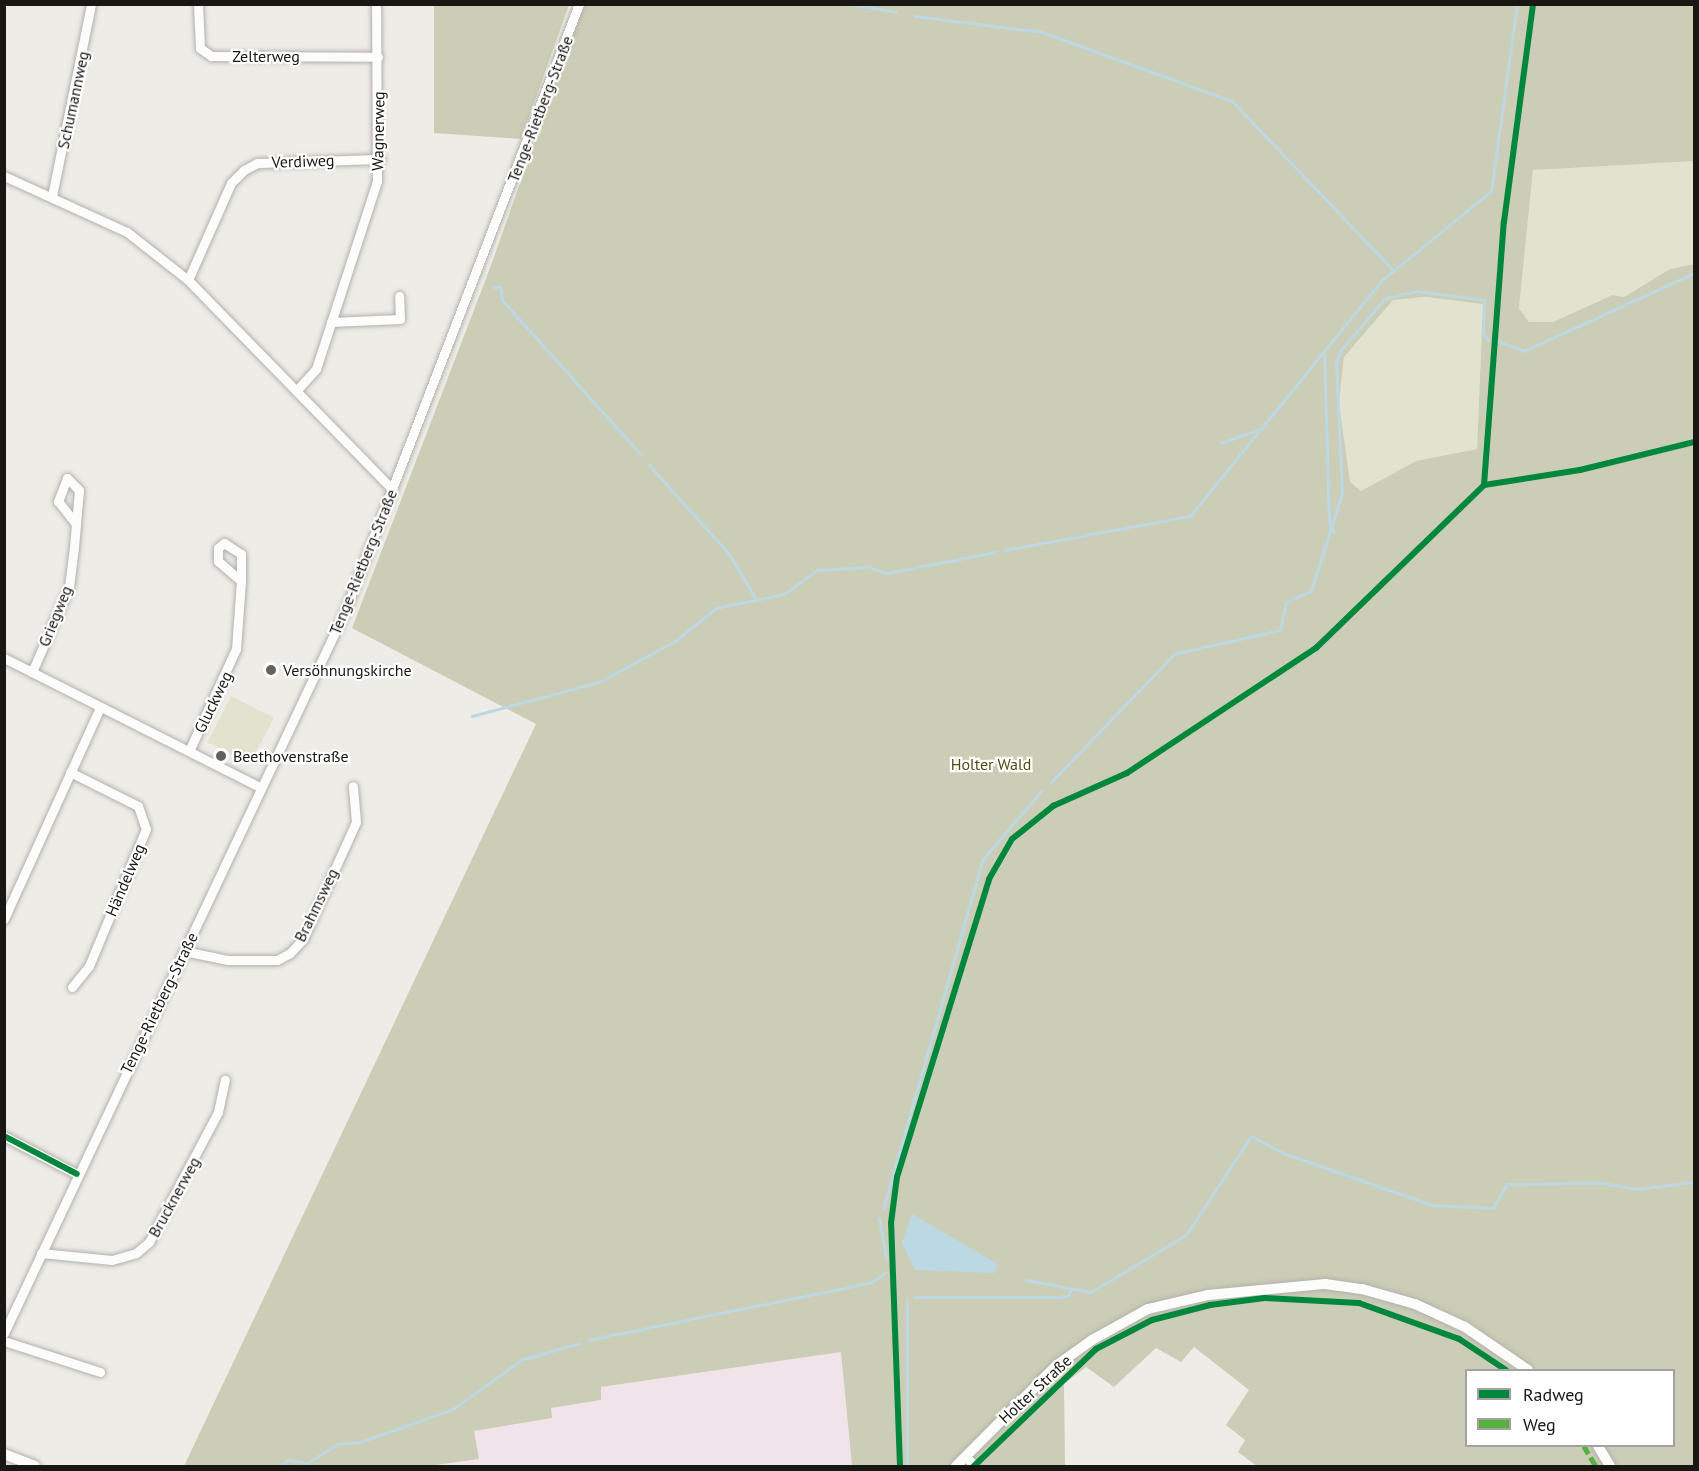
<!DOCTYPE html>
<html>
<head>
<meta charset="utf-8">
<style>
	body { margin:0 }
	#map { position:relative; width:1699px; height:1471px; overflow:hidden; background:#eeece6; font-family:"PT Sans",sans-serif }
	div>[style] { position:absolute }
	.industrial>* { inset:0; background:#f0e4ea }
	.green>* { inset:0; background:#e2e3ce; transform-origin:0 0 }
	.forest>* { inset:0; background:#cccdb6 }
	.water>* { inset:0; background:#bcd8e2 }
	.stream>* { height:3px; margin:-1.5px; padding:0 1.5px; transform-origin:1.5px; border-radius:1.5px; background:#bcd8e2 }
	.roads { filter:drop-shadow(0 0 2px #b3b1ad) drop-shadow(0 0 2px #b3b1ad) }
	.minor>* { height:9px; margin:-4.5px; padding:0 4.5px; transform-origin:4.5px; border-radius:4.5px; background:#fcfcfb }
	.tertiary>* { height:10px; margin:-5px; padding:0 5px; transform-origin:5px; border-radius:5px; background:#fcfcfb }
	.quiet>* { height:4.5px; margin-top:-2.25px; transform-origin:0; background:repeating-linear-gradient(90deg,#55b144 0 9px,transparent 0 13.5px) }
	.cycleway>* { height:6px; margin:-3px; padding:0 3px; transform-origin:3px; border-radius:3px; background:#00873e }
	.dots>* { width:16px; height:16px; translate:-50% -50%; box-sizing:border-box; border:3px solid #fff; border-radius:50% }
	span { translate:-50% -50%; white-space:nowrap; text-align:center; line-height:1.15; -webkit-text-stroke:4.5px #fff; paint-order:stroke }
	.street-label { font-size:16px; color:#181713 }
	.poi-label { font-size:16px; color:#181713 }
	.left { translate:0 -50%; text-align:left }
	.park-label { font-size:16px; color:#4d5014 }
	.frame { position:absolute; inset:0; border:6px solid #181713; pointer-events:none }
	.legend { position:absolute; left:1465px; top:1369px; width:210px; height:78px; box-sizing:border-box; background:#fff; border:2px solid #a3a2a1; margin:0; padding:8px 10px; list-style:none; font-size:18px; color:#181713 }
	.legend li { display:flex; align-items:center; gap:12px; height:30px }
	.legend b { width:30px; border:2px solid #a3a2a1 }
</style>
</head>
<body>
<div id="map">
	<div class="industrial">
		<div style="clip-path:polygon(841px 1352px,852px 1466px,429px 1466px,478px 1459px,474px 1431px,552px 1418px,551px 1408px,601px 1400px,601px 1387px)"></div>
	</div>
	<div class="green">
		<div style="clip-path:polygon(1653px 160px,1694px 161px,1694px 264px,1670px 269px,1624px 297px,1611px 295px,1553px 322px,1529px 322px,1519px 308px,1533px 170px)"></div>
		<div style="clip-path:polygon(1425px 297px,1483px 304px,1477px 449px,1416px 461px,1361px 491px,1350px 483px,1339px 403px,1344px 357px,1392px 300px)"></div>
		<div style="left:231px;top:696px;width:48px;height:52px;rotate:27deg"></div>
	</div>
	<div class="forest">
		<div style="clip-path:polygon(434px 5px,569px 5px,521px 139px,434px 133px)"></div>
		<div style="clip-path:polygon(evenodd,583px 5px,1694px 5px,1694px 161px,1533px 170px,1519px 308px,1529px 322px,1553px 322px,1612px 295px,1624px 297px,1670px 269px,1694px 264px,1694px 1466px,1257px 1466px,1238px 1452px,1245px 1440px,1226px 1425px,1249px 1390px,1194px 1347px,1181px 1362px,1156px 1348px,1114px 1387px,1086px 1367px,1064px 1384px,1065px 1466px,852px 1466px,841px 1352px,601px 1387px,601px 1400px,551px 1408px,552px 1418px,474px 1431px,479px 1459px,429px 1466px,184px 1466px,536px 724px,352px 628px,490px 268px,583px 5px,1425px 297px,1483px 304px,1477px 449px,1416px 461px,1361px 491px,1350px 482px,1339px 403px,1344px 357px,1393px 300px,1425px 297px,583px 5px,1466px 1370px,1674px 1370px,1674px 1446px,1466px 1446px,1466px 1370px)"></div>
	</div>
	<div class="water">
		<div style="clip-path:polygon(912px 1214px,998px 1264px,994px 1273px,915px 1270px,902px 1243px)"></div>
	</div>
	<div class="stream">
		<div style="left:850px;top:4px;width:47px;rotate:9.9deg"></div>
		<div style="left:915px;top:16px;width:128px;rotate:7.2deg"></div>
		<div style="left:1042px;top:32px;width:202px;rotate:20deg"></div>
		<div style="left:1232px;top:101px;width:232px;rotate:46.4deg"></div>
		<div style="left:493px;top:287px;width:7px"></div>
		<div style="left:500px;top:287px;width:13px;rotate:81deg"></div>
		<div style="left:502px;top:300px;width:207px;rotate:48.1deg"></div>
		<div style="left:1497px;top:341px;width:29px;rotate:20deg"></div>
		<div style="left:1524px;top:351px;width:187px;rotate:-24.6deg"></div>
		<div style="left:1324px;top:353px;width:169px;rotate:88.3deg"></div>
		<div style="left:1329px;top:522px;width:11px;rotate:63deg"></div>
		<div style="left:1221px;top:443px;width:40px;rotate:-20.2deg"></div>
		<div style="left:649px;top:465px;width:121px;rotate:48deg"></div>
		<div style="left:730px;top:555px;width:48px;rotate:59.7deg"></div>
		<div style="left:1005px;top:550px;width:188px;rotate:-10.4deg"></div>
		<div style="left:1190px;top:516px;width:304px;rotate:-50.9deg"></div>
		<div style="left:1382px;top:280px;width:141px;rotate:-39.2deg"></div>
		<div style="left:1491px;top:191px;width:189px;rotate:-82.1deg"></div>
		<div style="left:472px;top:716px;width:131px;rotate:-15deg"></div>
		<div style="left:599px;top:682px;width:86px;rotate:-28.3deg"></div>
		<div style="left:675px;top:641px;width:53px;rotate:-38.8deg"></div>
		<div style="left:716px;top:608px;width:69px;rotate:-11.6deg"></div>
		<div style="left:784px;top:594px;width:41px;rotate:-36deg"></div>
		<div style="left:817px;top:570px;width:51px;rotate:-3.4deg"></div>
		<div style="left:868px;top:567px;width:20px;rotate:18deg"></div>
		<div style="left:887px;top:573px;width:111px;rotate:-10.9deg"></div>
		<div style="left:1051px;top:782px;width:178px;rotate:-46.1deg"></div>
		<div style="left:1174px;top:654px;width:109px;rotate:-12.8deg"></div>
		<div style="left:1280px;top:630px;width:29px;rotate:-78deg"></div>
		<div style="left:1286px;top:602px;width:27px;rotate:-24deg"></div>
		<div style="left:1311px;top:591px;width:103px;rotate:-72.4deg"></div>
		<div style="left:1342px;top:493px;width:130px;rotate:-92.6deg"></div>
		<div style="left:1336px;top:363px;width:13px;rotate:-72deg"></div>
		<div style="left:1340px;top:351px;width:70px;rotate:-49.7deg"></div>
		<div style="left:1385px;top:298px;width:33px;rotate:-12deg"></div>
		<div style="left:1417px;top:291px;width:68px;rotate:7.7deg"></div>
		<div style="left:1484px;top:300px;width:34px;rotate:92deg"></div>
		<div style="left:1483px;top:334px;width:8px;rotate:50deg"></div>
		<div style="left:883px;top:1209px;width:364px;rotate:-74.1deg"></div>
		<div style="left:983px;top:859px;width:89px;rotate:-49.5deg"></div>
		<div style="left:879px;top:1218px;width:41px;rotate:80.1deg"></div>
		<div style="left:1026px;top:1280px;width:66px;rotate:10.5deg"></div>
		<div style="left:1091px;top:1292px;width:111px;rotate:-31deg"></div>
		<div style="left:1186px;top:1235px;width:118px;rotate:-56.7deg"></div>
		<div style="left:1251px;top:1136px;width:36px;rotate:28deg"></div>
		<div style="left:1283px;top:1153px;width:158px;rotate:19.2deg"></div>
		<div style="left:1432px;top:1205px;width:61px;rotate:2.8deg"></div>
		<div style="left:1493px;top:1208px;width:28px;rotate:-60deg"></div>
		<div style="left:1507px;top:1184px;width:95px;rotate:-0.6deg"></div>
		<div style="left:1602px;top:1183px;width:36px;rotate:10deg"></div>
		<div style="left:1637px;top:1189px;width:57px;rotate:-7deg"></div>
		<div style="left:915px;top:1297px;width:143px"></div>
		<div style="left:1058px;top:1297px;width:10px;rotate:-6deg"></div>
		<div style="left:1068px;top:1296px;width:8px;rotate:-67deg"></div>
		<div style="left:907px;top:1301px;width:165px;rotate:90deg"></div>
		<div style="left:588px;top:1340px;width:290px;rotate:-11.5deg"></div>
		<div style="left:872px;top:1282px;width:16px;rotate:-35deg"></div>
		<div style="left:280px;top:1466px;width:9px;rotate:-41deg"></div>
		<div style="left:287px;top:1460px;width:20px;rotate:9deg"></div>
		<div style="left:307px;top:1463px;width:36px;rotate:-32deg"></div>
		<div style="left:338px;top:1444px;width:22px;rotate:-5deg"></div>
		<div style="left:360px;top:1442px;width:99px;rotate:-19.5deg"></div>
		<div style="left:453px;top:1409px;width:84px;rotate:-35.8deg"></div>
		<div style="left:521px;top:1360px;width:61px;rotate:-16.1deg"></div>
	</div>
	<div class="roads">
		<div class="minor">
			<div style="left:198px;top:4px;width:44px;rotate:87.4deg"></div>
			<div style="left:200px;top:48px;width:14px;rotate:36deg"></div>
			<div style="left:211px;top:56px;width:167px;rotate:0.3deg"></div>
			<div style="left:4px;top:176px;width:135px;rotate:24.5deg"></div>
			<div style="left:127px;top:232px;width:78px;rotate:38.2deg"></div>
			<div style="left:188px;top:280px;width:293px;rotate:45.7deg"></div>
			<div style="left:52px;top:196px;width:196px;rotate:-78.5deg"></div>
			<div style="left:188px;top:280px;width:106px;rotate:-66.1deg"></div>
			<div style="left:231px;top:183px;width:18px;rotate:-45deg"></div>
			<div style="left:244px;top:170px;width:15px;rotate:-28deg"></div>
			<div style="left:257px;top:163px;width:123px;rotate:-1.9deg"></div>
			<div style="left:331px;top:322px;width:69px;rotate:-2.5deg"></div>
			<div style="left:400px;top:319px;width:23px;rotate:-92deg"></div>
			<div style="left:297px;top:390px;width:28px;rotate:-48deg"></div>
			<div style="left:316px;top:369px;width:198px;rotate:-72deg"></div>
			<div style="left:377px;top:181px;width:177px;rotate:-90.3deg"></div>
			<div style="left:4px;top:658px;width:288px;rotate:26.8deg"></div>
			<div style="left:32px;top:672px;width:93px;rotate:-66.5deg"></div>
			<div style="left:69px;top:587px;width:40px;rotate:-82.9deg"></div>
			<div style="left:74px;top:547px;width:57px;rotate:-85deg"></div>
			<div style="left:79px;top:490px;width:17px;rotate:-135deg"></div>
			<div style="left:67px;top:478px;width:25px;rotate:111deg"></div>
			<div style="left:58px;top:501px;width:28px;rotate:52deg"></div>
			<div style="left:189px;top:751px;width:112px;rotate:-65.3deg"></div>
			<div style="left:236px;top:649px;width:68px;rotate:-85.8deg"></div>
			<div style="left:241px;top:581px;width:27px;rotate:-90deg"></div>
			<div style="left:241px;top:554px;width:20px;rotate:-147deg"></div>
			<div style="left:224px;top:543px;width:8px;rotate:140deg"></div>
			<div style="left:218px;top:548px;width:13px;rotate:90deg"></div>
			<div style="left:218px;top:561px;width:30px;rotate:41deg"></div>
			<div style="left:70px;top:772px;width:76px;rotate:26.6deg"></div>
			<div style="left:138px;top:806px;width:24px;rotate:71deg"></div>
			<div style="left:146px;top:829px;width:148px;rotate:112.6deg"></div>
			<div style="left:89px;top:966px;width:27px;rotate:129deg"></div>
			<div style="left:4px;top:919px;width:233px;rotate:-65.6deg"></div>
			<div style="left:184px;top:951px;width:45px;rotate:11.6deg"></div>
			<div style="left:228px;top:960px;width:49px"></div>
			<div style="left:277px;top:960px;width:15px;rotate:-28deg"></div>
			<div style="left:290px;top:953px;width:19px;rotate:-47deg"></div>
			<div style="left:303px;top:939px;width:128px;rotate:-65.6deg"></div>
			<div style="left:356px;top:822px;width:36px;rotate:-95deg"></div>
			<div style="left:4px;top:1136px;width:82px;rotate:27.5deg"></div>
			<div style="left:41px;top:1253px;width:71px;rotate:5.6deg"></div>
			<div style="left:112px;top:1260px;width:25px;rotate:-16deg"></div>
			<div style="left:136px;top:1253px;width:17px;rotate:-40deg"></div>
			<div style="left:149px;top:1242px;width:147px;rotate:-62deg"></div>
			<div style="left:218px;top:1112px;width:33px;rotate:-78deg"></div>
			<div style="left:4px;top:1333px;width:798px;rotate:-64.72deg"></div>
			<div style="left:345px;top:611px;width:651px;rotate:-68.92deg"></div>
			<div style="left:4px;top:1341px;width:101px;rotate:17.9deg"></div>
			<div style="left:966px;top:1457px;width:13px;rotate:45deg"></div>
		</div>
		<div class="tertiary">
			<div style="left:1598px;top:1446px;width:23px;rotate:59deg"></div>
			<div style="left:4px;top:1454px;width:33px;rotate:21deg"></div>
			<div style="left:956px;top:1466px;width:143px;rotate:-45deg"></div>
			<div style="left:1057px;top:1365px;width:43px;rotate:-35.5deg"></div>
			<div style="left:1092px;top:1340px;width:64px;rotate:-29deg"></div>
			<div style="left:1148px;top:1309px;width:62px;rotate:-13.1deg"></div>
			<div style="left:1208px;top:1295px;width:118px;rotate:-5.4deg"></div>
			<div style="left:1325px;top:1284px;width:37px;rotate:8deg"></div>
			<div style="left:1362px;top:1289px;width:55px;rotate:15.8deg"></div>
			<div style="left:1415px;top:1304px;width:55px;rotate:24.7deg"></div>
			<div style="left:1465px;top:1327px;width:76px;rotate:34.3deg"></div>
		</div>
	</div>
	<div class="quiet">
		<div style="left:1584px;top:1446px;width:23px;rotate:59deg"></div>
	</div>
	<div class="cycleway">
		<div style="left:1484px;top:485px;width:97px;rotate:-8.9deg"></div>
		<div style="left:1580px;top:470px;width:117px;rotate:-13.8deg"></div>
		<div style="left:4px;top:1136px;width:82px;rotate:27.5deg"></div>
		<div style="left:900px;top:1466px;width:243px;rotate:-92.1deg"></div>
		<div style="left:891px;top:1223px;width:46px;rotate:-82.6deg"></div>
		<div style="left:897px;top:1177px;width:312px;rotate:-72.8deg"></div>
		<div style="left:989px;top:879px;width:46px;rotate:-60.1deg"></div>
		<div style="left:1012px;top:839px;width:53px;rotate:-38.8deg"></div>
		<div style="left:1053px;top:806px;width:81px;rotate:-24deg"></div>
		<div style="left:1127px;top:773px;width:227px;rotate:-33.5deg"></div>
		<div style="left:1316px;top:648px;width:234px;rotate:-44.1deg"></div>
		<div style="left:1484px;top:485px;width:264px;rotate:-85.7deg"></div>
		<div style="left:1504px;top:222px;width:220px;rotate:-82.4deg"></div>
		<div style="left:974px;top:1466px;width:169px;rotate:-43.8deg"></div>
		<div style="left:1096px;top:1349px;width:63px;rotate:-27.4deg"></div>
		<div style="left:1152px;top:1320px;width:60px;rotate:-14.5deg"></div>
		<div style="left:1210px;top:1305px;width:55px;rotate:-7.3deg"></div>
		<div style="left:1265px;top:1298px;width:94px;rotate:3deg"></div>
		<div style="left:1359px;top:1303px;width:106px;rotate:19.8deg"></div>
		<div style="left:1459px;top:1339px;width:56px;rotate:33.4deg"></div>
	</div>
	<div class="dots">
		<div style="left:271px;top:670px;background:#63625d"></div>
		<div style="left:221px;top:756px;background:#63625d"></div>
	</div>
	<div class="street-label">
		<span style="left:266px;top:56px">Zelterweg</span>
		<span style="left:73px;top:100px;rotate:-78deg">Schumannweg</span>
		<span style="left:540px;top:109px;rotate:-69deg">Tenge-Rietberg-Straße</span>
		<span style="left:378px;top:131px;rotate:-89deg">Wagnerweg</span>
		<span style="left:303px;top:161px;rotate:-2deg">Verdiweg</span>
		<span style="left:363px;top:562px;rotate:-68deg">Tenge-Rietberg-Straße</span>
		<span style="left:55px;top:616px;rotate:-68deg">Griegweg</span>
		<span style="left:213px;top:702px;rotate:-64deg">Gluckweg</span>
		<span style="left:125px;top:880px;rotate:-67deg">Händelweg</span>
		<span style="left:316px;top:905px;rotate:-64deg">Brahmsweg</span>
		<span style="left:159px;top:1003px;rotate:-64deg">Tenge-Rietberg-Straße</span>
		<span style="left:174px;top:1197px;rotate:-61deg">Brucknerweg</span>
		<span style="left:1035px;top:1389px;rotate:-43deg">Holter Straße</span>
	</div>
	<div class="poi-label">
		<span class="left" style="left:283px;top:670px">Versöhnungskirche</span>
		<span class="left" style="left:233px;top:756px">Beethovenstraße</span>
	</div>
	<div class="park-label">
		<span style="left:991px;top:764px">Holter Wald</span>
	</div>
	<div class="frame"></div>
	<ul class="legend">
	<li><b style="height:8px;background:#00873e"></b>Radweg</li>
	<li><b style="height:8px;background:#55b144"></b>Weg</li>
	</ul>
</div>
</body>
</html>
